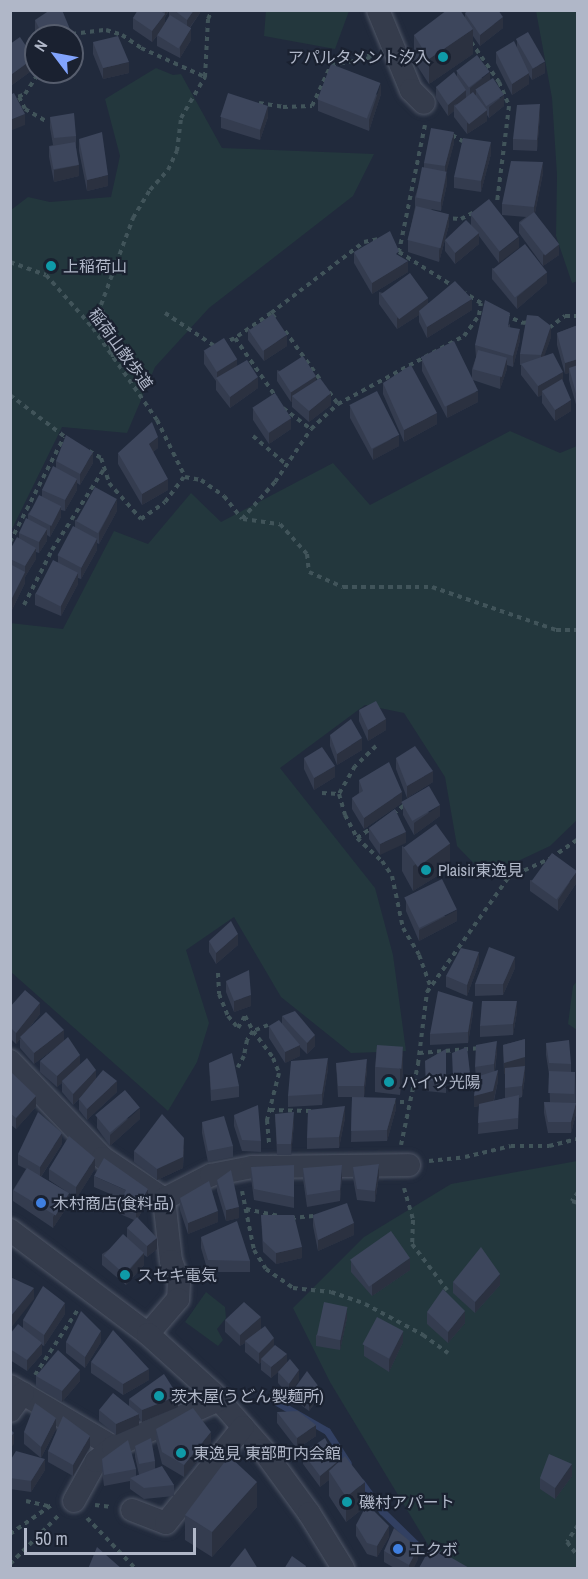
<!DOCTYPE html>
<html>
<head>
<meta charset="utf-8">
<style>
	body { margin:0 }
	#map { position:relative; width:588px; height:1579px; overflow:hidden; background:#212a3c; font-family:"Archivo Narrow","Noto Sans JP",sans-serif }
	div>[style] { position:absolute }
	.green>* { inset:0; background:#23373d }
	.stream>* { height:7px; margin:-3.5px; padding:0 3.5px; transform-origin:3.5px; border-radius:3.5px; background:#324062 }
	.path>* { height:4px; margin-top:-2px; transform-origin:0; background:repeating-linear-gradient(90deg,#41545a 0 4.5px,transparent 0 9px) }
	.roads { filter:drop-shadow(0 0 2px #505767) drop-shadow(0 0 2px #505767) }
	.minor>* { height:22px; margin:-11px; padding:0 11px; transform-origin:11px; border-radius:11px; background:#353c4c }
	.wall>* { inset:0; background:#343c4f }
	.shaded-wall>* { inset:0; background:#2b3140 }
	.building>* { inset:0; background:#3d465c; transform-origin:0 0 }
	.dots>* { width:16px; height:16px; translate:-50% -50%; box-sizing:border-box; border:3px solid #1a2130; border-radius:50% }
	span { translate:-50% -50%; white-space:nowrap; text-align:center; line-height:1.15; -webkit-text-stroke:4.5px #1a2130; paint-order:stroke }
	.poi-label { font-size:16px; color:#b0b7c8 }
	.right { translate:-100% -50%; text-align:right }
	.left { translate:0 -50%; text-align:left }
	.street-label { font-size:16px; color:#b0b7c8 }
	.frame { position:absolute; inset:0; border:12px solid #b0b7c8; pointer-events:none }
	.north { position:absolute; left:24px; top:24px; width:60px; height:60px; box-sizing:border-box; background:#1a2130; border:2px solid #565d6d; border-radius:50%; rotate:302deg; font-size:16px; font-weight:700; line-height:24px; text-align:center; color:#b0b7c8 }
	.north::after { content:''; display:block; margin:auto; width:21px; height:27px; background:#81a3fc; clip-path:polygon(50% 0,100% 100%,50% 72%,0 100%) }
	.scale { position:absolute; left:24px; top:1528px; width:172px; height:27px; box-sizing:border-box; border:3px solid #b0b7c8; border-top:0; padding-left:8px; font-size:18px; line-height:21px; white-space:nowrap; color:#b0b7c8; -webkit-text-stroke:4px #1a2130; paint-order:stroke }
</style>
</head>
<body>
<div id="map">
	<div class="green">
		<div style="clip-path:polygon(266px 10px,349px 10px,349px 11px,335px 49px,264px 36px)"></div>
		<div style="clip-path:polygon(536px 11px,577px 11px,578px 281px,572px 283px,556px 236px,557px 175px,552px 98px)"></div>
		<div style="clip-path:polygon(156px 68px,173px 75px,181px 74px,222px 148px,374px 154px,353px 196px,209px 308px,155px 367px,127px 433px,62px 427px,11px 531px,11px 210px,28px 197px,50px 202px,111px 197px,120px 156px,105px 99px)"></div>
		<div style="clip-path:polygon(510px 431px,560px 453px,577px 446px,577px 820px,550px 846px,486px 876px,457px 846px,445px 777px,404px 713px,365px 705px,280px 768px,375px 888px,393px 955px,406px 1051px,351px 1053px,281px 997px,234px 917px,186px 950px,209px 1023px,197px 1062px,168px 1111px,11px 972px,10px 623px,63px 629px,114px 531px,148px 544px,191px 493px,221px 522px,333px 463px,370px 505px)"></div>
		<div style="clip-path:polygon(577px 981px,577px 1030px,568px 1024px,573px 986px)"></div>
		<div style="clip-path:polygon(577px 1161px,577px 1568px,466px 1568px,430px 1548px,330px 1382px,293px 1308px,364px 1237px,451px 1184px)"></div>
		<div style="clip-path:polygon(206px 1292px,225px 1307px,226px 1318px,217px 1329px,223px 1340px,218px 1346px,185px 1322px)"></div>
	</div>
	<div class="stream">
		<div style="left:273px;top:1400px;width:62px;rotate:29.9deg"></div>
		<div style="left:327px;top:1431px;width:38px;rotate:57deg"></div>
		<div style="left:361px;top:1482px;width:36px;rotate:54deg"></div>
		<div style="left:382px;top:1511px;width:49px;rotate:44.2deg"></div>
	</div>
	<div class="path">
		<div style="left:72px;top:34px;width:34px;rotate:-7deg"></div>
		<div style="left:106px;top:30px;width:17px;rotate:17deg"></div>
		<div style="left:122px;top:35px;width:23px;rotate:34deg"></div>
		<div style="left:141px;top:48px;width:70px;rotate:24.4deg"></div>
		<div style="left:471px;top:42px;width:49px;rotate:55deg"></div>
		<div style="left:499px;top:82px;width:26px;rotate:67deg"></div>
		<div style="left:509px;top:106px;width:97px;rotate:97.1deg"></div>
		<div style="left:19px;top:97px;width:13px;rotate:63deg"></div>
		<div style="left:25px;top:109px;width:24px;rotate:30deg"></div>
		<div style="left:10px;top:100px;width:16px;rotate:-22deg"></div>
		<div style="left:25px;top:94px;width:24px;rotate:-57deg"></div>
		<div style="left:259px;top:103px;width:24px;rotate:9deg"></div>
		<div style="left:283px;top:107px;width:29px;rotate:-2deg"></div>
		<div style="left:312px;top:106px;width:45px;rotate:-65.1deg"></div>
		<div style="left:331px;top:65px;width:40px;rotate:-10deg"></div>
		<div style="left:370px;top:58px;width:7px;rotate:-106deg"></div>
		<div style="left:425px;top:125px;width:130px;rotate:101.6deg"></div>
		<div style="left:399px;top:252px;width:64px;rotate:32.2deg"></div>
		<div style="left:452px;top:135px;width:14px;rotate:30deg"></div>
		<div style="left:444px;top:218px;width:17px;rotate:3deg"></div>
		<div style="left:461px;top:219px;width:17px;rotate:-28deg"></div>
		<div style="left:10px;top:262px;width:38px;rotate:20deg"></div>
		<div style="left:46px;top:275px;width:71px;rotate:48.4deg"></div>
		<div style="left:93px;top:328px;width:112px;rotate:55.2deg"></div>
		<div style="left:157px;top:420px;width:64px;rotate:63.8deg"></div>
		<div style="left:165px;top:313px;width:61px;rotate:33.7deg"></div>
		<div style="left:271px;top:313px;width:117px;rotate:-37.4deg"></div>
		<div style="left:364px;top:242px;width:14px;rotate:-12deg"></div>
		<div style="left:505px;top:315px;width:20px;rotate:24deg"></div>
		<div style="left:523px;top:323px;width:6px;rotate:-9deg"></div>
		<div style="left:275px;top:318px;width:6px;rotate:-129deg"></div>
		<div style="left:271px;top:313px;width:44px;rotate:145.2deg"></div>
		<div style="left:235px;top:338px;width:72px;rotate:55.2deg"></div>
		<div style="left:546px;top:327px;width:3px;rotate:18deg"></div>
		<div style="left:549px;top:328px;width:20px;rotate:-37deg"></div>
		<div style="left:565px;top:316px;width:13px"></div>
		<div style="left:285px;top:331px;width:62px;rotate:54.2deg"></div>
		<div style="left:222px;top:344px;width:14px;rotate:-25deg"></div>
		<div style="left:113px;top:357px;width:53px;rotate:-103deg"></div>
		<div style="left:101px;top:305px;width:93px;rotate:-69.8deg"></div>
		<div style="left:133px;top:218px;width:33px;rotate:-59deg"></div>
		<div style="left:150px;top:190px;width:27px;rotate:-48deg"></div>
		<div style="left:168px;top:170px;width:21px;rotate:-65deg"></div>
		<div style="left:177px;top:151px;width:33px;rotate:-83deg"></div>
		<div style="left:181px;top:118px;width:48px;rotate:-59.7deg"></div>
		<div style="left:205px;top:77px;width:58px;rotate:-87deg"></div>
		<div style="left:208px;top:19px;width:10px;rotate:-66deg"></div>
		<div style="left:329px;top:392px;width:15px;rotate:53deg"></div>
		<div style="left:10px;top:395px;width:74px;rotate:37.3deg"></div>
		<div style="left:283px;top:408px;width:35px;rotate:37deg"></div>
		<div style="left:253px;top:436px;width:45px;rotate:40.5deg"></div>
		<div style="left:89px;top:451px;width:14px;rotate:30deg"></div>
		<div style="left:101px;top:458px;width:26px;rotate:72deg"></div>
		<div style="left:109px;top:483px;width:48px;rotate:48.4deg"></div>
		<div style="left:141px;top:519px;width:29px;rotate:-35deg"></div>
		<div style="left:165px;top:502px;width:31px;rotate:-53deg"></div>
		<div style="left:185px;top:477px;width:16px;rotate:11deg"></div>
		<div style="left:201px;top:480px;width:28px;rotate:35deg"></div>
		<div style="left:224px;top:496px;width:29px;rotate:52deg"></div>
		<div style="left:242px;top:519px;width:50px;rotate:-48.3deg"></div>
		<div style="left:275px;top:482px;width:64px;rotate:-55.8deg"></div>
		<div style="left:311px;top:429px;width:37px;rotate:-43deg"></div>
		<div style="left:338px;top:404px;width:143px;rotate:-28.4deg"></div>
		<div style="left:464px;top:336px;width:26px;rotate:-54deg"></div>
		<div style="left:479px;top:315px;width:12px;rotate:-81deg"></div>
		<div style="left:481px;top:303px;width:19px;rotate:-148deg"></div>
		<div style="left:243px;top:519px;width:37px;rotate:8deg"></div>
		<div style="left:280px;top:524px;width:40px;rotate:48deg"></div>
		<div style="left:307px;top:554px;width:18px;rotate:84deg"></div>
		<div style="left:309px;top:572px;width:37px;rotate:24deg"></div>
		<div style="left:343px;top:587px;width:89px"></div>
		<div style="left:432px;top:587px;width:131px;rotate:19.1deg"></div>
		<div style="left:556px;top:630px;width:22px"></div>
		<div style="left:10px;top:542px;width:118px;rotate:-62.8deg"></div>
		<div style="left:24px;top:605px;width:62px;rotate:-63deg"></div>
		<div style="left:52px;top:550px;width:96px;rotate:-57.3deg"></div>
		<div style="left:376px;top:746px;width:29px;rotate:136deg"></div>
		<div style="left:355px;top:766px;width:32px;rotate:120deg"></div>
		<div style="left:339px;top:794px;width:22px;rotate:74deg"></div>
		<div style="left:345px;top:815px;width:26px;rotate:62deg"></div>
		<div style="left:357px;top:838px;width:34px;rotate:43deg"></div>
		<div style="left:382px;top:861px;width:18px;rotate:56deg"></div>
		<div style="left:392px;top:876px;width:53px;rotate:78.1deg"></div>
		<div style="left:403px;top:928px;width:31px;rotate:59deg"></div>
		<div style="left:419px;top:955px;width:32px;rotate:70deg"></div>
		<div style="left:322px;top:793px;width:17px;rotate:3deg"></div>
		<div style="left:393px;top:814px;width:16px;rotate:-38deg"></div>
		<div style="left:357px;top:838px;width:18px;rotate:-34deg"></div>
		<div style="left:218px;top:973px;width:21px;rotate:87deg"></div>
		<div style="left:219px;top:994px;width:24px;rotate:68deg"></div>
		<div style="left:228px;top:1016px;width:16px;rotate:50deg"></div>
		<div style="left:238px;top:1028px;width:14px;rotate:-60deg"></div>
		<div style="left:245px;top:1016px;width:17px;rotate:62deg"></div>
		<div style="left:253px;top:1031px;width:11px;rotate:124deg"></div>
		<div style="left:247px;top:1040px;width:16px;rotate:101deg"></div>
		<div style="left:244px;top:1056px;width:13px;rotate:119deg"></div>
		<div style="left:268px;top:1025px;width:16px;rotate:158deg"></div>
		<div style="left:253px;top:1031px;width:34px;rotate:53deg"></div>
		<div style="left:273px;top:1058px;width:16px;rotate:68deg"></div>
		<div style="left:279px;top:1073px;width:49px;rotate:104.3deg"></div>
		<div style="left:267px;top:1120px;width:25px;rotate:85deg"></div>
		<div style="left:419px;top:1053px;width:62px;rotate:-4.6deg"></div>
		<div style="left:391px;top:1102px;width:17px"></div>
		<div style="left:270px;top:1110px;width:41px;rotate:1.4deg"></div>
		<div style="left:401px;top:1145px;width:83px;rotate:-78.1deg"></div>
		<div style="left:418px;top:1064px;width:73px;rotate:-82.9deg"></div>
		<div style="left:427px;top:992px;width:140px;rotate:-54.6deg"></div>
		<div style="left:508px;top:878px;width:47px;rotate:-24.9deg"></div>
		<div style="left:551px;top:858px;width:33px;rotate:-35deg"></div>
		<div style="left:429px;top:1161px;width:36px;rotate:-6deg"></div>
		<div style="left:465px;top:1157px;width:47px;rotate:-13.4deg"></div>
		<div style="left:511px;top:1146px;width:38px"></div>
		<div style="left:549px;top:1146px;width:30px;rotate:-14deg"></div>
		<div style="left:404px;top:1188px;width:33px;rotate:74deg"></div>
		<div style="left:413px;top:1220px;width:24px;rotate:92deg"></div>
		<div style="left:412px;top:1244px;width:58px;rotate:52.7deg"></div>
		<div style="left:242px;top:1191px;width:60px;rotate:78.5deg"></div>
		<div style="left:254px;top:1250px;width:22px;rotate:58deg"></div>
		<div style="left:266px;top:1269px;width:33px;rotate:35deg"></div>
		<div style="left:293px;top:1288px;width:38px;rotate:6deg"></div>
		<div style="left:331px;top:1292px;width:36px;rotate:19deg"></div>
		<div style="left:365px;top:1304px;width:66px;rotate:28.1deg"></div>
		<div style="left:423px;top:1335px;width:31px;rotate:36deg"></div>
		<div style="left:578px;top:1192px;width:11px;rotate:124deg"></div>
		<div style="left:572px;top:1201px;width:6px;rotate:18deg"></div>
		<div style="left:246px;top:1209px;width:35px;rotate:12deg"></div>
		<div style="left:291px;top:1218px;width:25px;rotate:-5deg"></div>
		<div style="left:35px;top:1375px;width:80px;rotate:-56.7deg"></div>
		<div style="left:26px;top:1501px;width:23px;rotate:13deg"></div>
		<div style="left:95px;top:1505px;width:17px;rotate:7deg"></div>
		<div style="left:87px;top:1518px;width:69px;rotate:46.2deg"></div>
		<div style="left:578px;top:1525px;width:20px;rotate:123deg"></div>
		<div style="left:567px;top:1542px;width:18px;rotate:52deg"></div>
		<div style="left:10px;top:1534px;width:52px;rotate:-34.9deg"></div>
		<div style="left:10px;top:1564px;width:68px;rotate:-45deg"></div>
	</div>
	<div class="roads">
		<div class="minor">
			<div style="left:378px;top:10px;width:87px;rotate:67.6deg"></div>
			<div style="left:411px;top:90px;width:18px;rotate:45deg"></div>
			<div style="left:10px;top:1061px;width:134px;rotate:46.2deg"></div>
			<div style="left:103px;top:1158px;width:73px;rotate:33.9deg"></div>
			<div style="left:164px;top:1199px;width:62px;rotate:83.6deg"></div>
			<div style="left:171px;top:1261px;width:22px;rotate:69deg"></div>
			<div style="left:179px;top:1282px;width:17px;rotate:93deg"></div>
			<div style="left:178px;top:1299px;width:46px;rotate:130.6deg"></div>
			<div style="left:164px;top:1199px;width:53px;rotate:-27.1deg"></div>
			<div style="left:211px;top:1175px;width:42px;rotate:-11deg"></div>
			<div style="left:252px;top:1167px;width:157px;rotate:-0.7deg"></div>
			<div style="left:10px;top:1230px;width:173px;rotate:37deg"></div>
			<div style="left:148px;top:1334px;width:88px;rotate:42.2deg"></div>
			<div style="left:213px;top:1393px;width:76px;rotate:48.7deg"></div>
			<div style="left:263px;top:1450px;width:78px;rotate:53.9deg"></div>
			<div style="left:309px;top:1513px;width:65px;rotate:58.3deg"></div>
			<div style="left:10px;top:1386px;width:120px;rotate:30.6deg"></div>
			<div style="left:10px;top:1411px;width:22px;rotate:-54deg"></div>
			<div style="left:74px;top:1501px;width:46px;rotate:-61.2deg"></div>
			<div style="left:96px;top:1461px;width:22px;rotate:-39deg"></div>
			<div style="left:113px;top:1447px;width:116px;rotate:-23.9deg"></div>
			<div style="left:132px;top:1510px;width:36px;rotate:21deg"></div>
			<div style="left:166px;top:1523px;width:123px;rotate:-51.3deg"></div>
		</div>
	</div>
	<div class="wall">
		<div style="clip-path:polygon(evenodd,138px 10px,200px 10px,200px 13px,190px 28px,191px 40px,180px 58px,157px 46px,157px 36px,152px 42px,133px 29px,133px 18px,138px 10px,169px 11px,169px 16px,165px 23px,165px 16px,165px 17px,169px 11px)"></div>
		<div style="clip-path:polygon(465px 13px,503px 28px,480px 46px,473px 36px,473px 54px,429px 84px,414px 61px,414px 35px,465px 18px)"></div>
		<div style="clip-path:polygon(35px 20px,72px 34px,72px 46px,72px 36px,37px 36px,35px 31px)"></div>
		<div style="clip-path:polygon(517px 40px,545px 73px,532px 80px,529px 75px,529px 84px,512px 95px,496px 63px,496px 52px,517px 48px)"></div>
		<div style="clip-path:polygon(93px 42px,129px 73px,103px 79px,93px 54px)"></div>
		<div style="clip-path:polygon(10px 44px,34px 69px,12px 85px,10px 82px)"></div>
		<div style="clip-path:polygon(457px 72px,490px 80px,504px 106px,489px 118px,487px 115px,487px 121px,467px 134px,454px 117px,454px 111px,448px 116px,436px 98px,436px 87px,457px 77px)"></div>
		<div style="clip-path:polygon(381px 94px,369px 131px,318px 111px,318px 100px)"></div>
		<div style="clip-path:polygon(540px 115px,537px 151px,513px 150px,513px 139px)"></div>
		<div style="clip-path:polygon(50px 117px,76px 136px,76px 147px,79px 176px,54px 182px,49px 157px,49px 146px,53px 145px,50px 128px)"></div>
		<div style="clip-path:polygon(221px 117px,268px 117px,260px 140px,221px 128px)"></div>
		<div style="clip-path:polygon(79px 139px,108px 186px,87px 191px,79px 151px)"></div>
		<div style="clip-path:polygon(454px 143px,446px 172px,447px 184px,441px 211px,431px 209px,449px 225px,439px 262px,408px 252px,408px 240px,415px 207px,415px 197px,424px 168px,424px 163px)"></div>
		<div style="clip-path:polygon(491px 154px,481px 192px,454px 188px,454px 177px)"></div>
		<div style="clip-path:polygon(543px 173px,535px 213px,559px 255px,543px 266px,519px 233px,519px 222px,526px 217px,502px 215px,499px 263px,479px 236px,479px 244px,455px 264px,445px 251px,445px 240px,471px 225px,471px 215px,502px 215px,502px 204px)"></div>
		<div style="clip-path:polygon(354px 252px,399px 256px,408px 272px,372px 294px,354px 263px)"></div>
		<div style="clip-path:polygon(492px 268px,547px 283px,517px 309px,492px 279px)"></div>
		<div style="clip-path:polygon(379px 292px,428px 303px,472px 310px,427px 338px,419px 322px,419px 315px,397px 329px,379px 304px)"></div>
		<div style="clip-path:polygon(510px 324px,510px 327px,520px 340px,513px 367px,507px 365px,507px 369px,500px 389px,473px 380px,478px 402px,447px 418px,422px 371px,422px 360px,472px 378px,472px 369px,476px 357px,475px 345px)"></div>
		<div style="clip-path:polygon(578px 325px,578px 408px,577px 408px,569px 380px,569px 373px,565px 374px,557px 345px,557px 333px)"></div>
		<div style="clip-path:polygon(248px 329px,287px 346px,264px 361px,248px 340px)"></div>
		<div style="clip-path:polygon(551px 337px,544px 356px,563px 381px,571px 411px,555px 421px,542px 403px,542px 395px,538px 397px,521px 375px,521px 365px,520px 365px,520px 354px)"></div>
		<div style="clip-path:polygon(204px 352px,237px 366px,258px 388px,230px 408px,216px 390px,216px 381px,204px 364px)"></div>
		<div style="clip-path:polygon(277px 370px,316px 381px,331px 405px,309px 422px,292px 407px,292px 401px,291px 402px,277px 381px)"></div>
		<div style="clip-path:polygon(383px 383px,437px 424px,404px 442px,383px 394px)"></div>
		<div style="clip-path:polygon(350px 406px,399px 446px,373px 460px,350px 418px)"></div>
		<div style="clip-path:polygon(253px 409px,291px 429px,269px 444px,253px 420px)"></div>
		<div style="clip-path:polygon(158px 448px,153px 452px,168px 490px,142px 505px,118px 464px,118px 453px)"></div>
		<div style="clip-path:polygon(56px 461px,93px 463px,80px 485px,77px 483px,77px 490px,65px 511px,61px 510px,61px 517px,50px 537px,47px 535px,47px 541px,39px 553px,36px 552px,36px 559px,25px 577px,25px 583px,11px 612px,10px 550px,19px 538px,19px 533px,28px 519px,28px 514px,42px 496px,42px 490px,56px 468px)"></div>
		<div style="clip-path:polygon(117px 511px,99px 544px,97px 543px,97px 550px,81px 579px,78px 578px,78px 584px,61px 616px,35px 605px,35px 594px,58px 562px,58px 555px,75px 527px,75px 520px)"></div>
		<div style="clip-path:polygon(359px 710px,386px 730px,368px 741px,359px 721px)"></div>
		<div style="clip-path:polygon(330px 735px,362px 750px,337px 765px,330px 746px)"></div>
		<div style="clip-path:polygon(304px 758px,335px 777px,314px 790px,304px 769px)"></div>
		<div style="clip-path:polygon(396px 758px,433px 782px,407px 798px,396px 769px)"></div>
		<div style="clip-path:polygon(359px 780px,402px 803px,364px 829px,352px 809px,352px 798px,359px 793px)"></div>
		<div style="clip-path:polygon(403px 804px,440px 816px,414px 835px,403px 815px)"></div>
		<div style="clip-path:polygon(395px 809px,380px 855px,369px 839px,369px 828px)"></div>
		<div style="clip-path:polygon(402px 846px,450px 868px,413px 891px,402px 871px)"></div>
		<div style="clip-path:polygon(530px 880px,577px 882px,558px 911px,530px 891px)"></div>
		<div style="clip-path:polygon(406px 900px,457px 921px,419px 941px,406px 911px)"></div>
		<div style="clip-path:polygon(209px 941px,238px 945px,216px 964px,209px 952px)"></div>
		<div style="clip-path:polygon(479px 963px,467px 996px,446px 987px,446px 976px)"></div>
		<div style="clip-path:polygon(515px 968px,503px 995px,475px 996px,475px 984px)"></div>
		<div style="clip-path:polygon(226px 981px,251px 1006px,234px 1012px,226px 992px)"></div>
		<div style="clip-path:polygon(10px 1007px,40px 1014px,27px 1031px,64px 1041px,34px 1064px,20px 1048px,20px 1039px,16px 1044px,10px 1038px)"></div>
		<div style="clip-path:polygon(517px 1012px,513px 1035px,480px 1037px,480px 1026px)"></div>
		<div style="clip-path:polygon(473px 1013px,468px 1043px,430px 1045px,430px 1034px)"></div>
		<div style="clip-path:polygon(282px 1016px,315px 1046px,307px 1054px,300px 1047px,300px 1056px,285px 1063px,269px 1038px,269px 1026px,282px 1024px)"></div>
		<div style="clip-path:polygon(525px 1039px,525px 1077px,522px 1097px,519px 1098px,518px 1129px,478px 1134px,479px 1106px,474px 1107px,476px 1078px,475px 1067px,497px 1052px,495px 1071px,498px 1081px,494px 1101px,505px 1098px,505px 1073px,504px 1074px,503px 1045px)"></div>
		<div style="clip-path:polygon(546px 1043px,571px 1064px,571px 1072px,575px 1072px,576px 1114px,571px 1133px,548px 1133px,544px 1113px,544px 1102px,550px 1102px,549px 1074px,546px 1055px)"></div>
		<div style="clip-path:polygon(377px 1045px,403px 1072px,400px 1095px,375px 1092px,375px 1067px)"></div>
		<div style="clip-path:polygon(446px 1049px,446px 1093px,426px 1091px,425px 1061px)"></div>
		<div style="clip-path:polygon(40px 1061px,80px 1064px,96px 1078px,117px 1092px,87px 1120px,79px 1110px,79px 1099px,73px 1105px,62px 1092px,62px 1083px,57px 1087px,40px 1072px)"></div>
		<div style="clip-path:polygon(209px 1063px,239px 1086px,239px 1097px,211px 1101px)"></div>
		<div style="clip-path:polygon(336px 1063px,367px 1070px,364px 1097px,396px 1109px,387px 1141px,351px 1142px,352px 1097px,338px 1097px)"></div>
		<div style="clip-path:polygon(328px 1069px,322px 1105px,288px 1107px,288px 1096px)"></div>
		<div style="clip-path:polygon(10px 1071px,36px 1107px,16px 1129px,10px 1124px)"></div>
		<div style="clip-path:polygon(275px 1114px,294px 1123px,291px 1155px,277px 1155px)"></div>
		<div style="clip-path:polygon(234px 1115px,261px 1141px,261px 1152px,242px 1151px,234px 1126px)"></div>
		<div style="clip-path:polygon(97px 1117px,140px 1119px,110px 1146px,97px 1128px)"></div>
		<div style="clip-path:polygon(345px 1118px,339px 1148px,307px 1149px,307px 1138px)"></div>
		<div style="clip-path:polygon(202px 1122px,233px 1146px,233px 1157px,208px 1162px,202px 1133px)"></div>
		<div style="clip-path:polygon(62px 1144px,41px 1177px,67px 1192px,49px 1180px,49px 1169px,95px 1169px,76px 1199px,69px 1193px,69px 1204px,53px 1228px,13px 1201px,13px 1190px,26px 1169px,18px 1165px,18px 1154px)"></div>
		<div style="clip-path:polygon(184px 1149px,183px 1168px,157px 1180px,134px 1162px,134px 1151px)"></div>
		<div style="clip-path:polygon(294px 1165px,294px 1208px,254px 1200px,251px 1178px,251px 1167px)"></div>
		<div style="clip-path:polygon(353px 1167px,379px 1176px,375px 1202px,357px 1200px,353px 1178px)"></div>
		<div style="clip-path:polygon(303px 1168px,342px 1176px,340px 1201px,307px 1207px,303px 1179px)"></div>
		<div style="clip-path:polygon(94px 1176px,148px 1200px,138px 1218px,157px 1249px,147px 1257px,144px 1255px,144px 1265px,126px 1285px,102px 1265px,102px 1254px,127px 1238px,127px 1228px,134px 1220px,120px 1214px,120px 1202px,122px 1199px,94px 1187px)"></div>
		<div style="clip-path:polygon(217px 1180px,239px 1218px,226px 1221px,217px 1191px)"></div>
		<div style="clip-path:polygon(180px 1198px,218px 1222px,188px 1234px,180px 1210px)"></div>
		<div style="clip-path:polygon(261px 1215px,302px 1258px,276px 1264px,263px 1252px)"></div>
		<div style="clip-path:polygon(313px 1215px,354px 1235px,318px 1251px,313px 1226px)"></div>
		<div style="clip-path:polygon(201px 1237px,250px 1261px,250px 1272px,208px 1272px,201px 1248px)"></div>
		<div style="clip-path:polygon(351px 1261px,410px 1270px,372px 1296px,351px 1272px)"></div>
		<div style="clip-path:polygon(453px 1282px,500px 1285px,475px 1313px,453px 1293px)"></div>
		<div style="clip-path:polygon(427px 1312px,465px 1323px,448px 1343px,427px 1324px)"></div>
		<div style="clip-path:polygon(65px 1314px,44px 1346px,42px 1345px,42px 1354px,27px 1371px,10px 1360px,10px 1334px,23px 1328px,23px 1320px)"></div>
		<div style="clip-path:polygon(347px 1318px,340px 1350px,316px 1346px,316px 1335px)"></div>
		<div style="clip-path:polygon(225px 1320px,261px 1329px,287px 1363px,290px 1359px,289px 1395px,278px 1383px,278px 1372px,271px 1378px,261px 1370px,261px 1362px,259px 1364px,245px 1352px,245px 1343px,240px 1346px,225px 1332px)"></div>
		<div style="clip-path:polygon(66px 1342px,101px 1342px,85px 1368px,66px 1353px)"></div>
		<div style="clip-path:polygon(403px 1342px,389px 1372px,364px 1356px,364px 1345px)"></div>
		<div style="clip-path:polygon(91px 1362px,149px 1380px,123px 1395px,91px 1373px)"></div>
		<div style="clip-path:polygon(36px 1376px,80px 1381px,62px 1402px,36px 1387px)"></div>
		<div style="clip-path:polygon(294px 1389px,319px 1398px,309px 1411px,294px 1400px)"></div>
		<div style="clip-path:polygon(129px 1399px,178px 1407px,142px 1422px,139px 1418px,139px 1425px,116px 1435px,99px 1421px,99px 1410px,129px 1406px)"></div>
		<div style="clip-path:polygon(277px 1412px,316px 1436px,297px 1449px,277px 1423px)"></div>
		<div style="clip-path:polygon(56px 1429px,41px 1458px,24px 1444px,24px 1432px)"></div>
		<div style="clip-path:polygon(156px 1429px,211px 1443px,184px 1477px,162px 1464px,156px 1440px)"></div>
		<div style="clip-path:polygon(135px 1446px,155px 1461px,155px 1468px,174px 1485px,174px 1496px,144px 1499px,130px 1489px,130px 1481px,104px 1486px,102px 1470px,102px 1459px,136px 1469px,136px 1476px,139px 1475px,135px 1457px)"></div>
		<div style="clip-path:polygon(90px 1447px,73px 1476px,48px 1462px,48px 1451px)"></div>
		<div style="clip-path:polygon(303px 1453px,337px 1463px,365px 1507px,346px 1522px,329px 1496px,329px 1480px,320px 1487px,303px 1464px)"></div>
		<div style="clip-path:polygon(10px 1461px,45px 1470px,31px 1492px,10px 1489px)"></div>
		<div style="clip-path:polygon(572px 1476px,555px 1499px,540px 1489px,540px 1478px)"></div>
		<div style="clip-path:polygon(257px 1507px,212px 1557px,185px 1540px,185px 1515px)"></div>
		<div style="clip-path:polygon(356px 1525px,389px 1537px,377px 1557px,367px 1554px,356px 1536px)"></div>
		<div style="clip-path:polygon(384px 1551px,418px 1559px,413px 1569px,396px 1569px,384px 1562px)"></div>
	</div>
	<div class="shaded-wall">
		<div style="clip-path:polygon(165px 10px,169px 10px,165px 17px)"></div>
		<div style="clip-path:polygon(194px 10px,200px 10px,200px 13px,187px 31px,187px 20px)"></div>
		<div style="clip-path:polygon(165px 14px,165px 25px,152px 42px,152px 31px)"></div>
		<div style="clip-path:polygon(503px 17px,503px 28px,480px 46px,480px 35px)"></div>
		<div style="clip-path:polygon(191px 28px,191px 40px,180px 58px,180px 47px)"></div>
		<div style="clip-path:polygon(473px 29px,473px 54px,429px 84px,429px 59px)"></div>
		<div style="clip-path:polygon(34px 58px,34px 69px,12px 85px,12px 74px)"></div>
		<div style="clip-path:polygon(129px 62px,129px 73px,103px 79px,103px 68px)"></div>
		<div style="clip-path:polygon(545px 62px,545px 73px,532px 80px,532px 69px)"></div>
		<div style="clip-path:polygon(490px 72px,490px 83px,476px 90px,476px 95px,470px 99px,470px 88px)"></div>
		<div style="clip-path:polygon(529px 73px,529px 84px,512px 95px,512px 84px)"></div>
		<div style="clip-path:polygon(381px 83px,381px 94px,369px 131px,369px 120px)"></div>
		<div style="clip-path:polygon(466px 90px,466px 101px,454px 105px,454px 111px,448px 116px,448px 105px)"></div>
		<div style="clip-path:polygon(504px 95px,504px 106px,489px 118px,489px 107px)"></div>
		<div style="clip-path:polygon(540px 104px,540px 115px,537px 151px,537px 140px)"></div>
		<div style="clip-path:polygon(268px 106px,268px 117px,260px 140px,260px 129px)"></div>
		<div style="clip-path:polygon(487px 110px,487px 121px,467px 134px,467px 123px)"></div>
		<div style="clip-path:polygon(25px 114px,25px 125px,10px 131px,10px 120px)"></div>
		<div style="clip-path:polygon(454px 132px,454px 143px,445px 178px,445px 166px)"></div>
		<div style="clip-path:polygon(491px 142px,491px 154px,481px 192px,481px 181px)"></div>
		<div style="clip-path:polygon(543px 162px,543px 173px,534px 218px,534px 207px)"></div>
		<div style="clip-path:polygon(79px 165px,79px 176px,54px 182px,54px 170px)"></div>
		<div style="clip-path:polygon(447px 172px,447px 184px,441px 211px,441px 200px)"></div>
		<div style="clip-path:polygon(108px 175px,108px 186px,87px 191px,87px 180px)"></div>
		<div style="clip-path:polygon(449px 214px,449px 225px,439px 262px,439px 251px)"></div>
		<div style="clip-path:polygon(479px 233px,479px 244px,455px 264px,455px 253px)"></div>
		<div style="clip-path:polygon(519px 237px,519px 248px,499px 263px,499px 252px)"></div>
		<div style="clip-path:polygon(559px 244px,559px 255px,543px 266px,543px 255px)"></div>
		<div style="clip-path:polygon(408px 261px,408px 272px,372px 294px,372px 283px)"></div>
		<div style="clip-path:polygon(547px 272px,547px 283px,517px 309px,517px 297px)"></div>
		<div style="clip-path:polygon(428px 298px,428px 309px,419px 311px,419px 315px,397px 329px,397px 318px)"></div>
		<div style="clip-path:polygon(472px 299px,472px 310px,427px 338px,427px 327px)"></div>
		<div style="clip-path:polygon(551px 326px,551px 337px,541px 366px,541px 355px)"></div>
		<div style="clip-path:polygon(520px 329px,520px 340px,513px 367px,513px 356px)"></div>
		<div style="clip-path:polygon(287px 335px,287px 346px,264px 361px,264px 350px)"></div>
		<div style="clip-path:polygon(507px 358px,507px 369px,500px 389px,500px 378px)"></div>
		<div style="clip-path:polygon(237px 359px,237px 370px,217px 380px,217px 371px)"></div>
		<div style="clip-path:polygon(578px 359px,578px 370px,569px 368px,569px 373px,565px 374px,565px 363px)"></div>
		<div style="clip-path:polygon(563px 372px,563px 384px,542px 391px,542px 395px,538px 397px,538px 386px)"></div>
		<div style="clip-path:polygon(316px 376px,316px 387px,292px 396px,292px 401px,291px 402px,291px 391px)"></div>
		<div style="clip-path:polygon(258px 377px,258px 388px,230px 408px,230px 397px)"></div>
		<div style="clip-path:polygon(478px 391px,478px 402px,447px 418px,447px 406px)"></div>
		<div style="clip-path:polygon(331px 393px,331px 405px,309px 422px,309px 411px)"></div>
		<div style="clip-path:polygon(571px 400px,571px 411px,555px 421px,555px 410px)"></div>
		<div style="clip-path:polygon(437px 413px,437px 424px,404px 442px,404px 430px)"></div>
		<div style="clip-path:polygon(291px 418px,291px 429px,269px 444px,269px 433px)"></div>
		<div style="clip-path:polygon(399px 435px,399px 446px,373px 460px,373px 449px)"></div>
		<div style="clip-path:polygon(158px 437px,158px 448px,149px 455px,149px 444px)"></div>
		<div style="clip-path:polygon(93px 452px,93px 463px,80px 485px,80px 474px)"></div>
		<div style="clip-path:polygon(77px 479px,77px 490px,65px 511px,65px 500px)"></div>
		<div style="clip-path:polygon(168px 479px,168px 490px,142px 505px,142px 494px)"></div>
		<div style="clip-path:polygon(117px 499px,117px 511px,99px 544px,99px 533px)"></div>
		<div style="clip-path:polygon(61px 506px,61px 517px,50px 537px,50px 526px)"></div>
		<div style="clip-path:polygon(47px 529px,47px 541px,39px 553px,39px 542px)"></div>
		<div style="clip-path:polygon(97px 539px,97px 550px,81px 579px,81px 568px)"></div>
		<div style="clip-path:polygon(36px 548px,36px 559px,25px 577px,25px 566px)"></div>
		<div style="clip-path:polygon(25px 572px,25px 583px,11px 612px,11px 600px)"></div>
		<div style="clip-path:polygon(78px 573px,78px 584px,61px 616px,61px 605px)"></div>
		<div style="clip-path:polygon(386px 719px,386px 730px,368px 741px,368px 730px)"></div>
		<div style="clip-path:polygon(362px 738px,362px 750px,337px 765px,337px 754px)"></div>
		<div style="clip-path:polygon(335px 766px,335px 777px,314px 790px,314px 778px)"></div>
		<div style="clip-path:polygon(433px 771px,433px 782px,407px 798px,407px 786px)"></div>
		<div style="clip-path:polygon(402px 792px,402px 803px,364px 829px,364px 818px)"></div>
		<div style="clip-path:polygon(440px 805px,440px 816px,414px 835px,414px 823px)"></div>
		<div style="clip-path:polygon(406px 832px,406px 843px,380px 855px,380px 844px)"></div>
		<div style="clip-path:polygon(450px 843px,450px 868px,413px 891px,413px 866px)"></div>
		<div style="clip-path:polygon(577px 871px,577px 882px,558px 911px,558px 900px)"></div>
		<div style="clip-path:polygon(457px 910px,457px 921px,419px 941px,419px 930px)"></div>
		<div style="clip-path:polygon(238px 934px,238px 945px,216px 964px,216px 953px)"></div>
		<div style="clip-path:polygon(479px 952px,479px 963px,467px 996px,467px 985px)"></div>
		<div style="clip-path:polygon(515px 957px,515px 968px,503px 995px,503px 984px)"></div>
		<div style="clip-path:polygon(12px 988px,12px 1000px,10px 1001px,10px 990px)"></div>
		<div style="clip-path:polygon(251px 995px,251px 1006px,234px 1012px,234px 1001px)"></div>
		<div style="clip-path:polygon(517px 1001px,517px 1012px,513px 1035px,513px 1024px)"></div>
		<div style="clip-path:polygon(473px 1002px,473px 1013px,468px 1043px,468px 1032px)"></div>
		<div style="clip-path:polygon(40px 1003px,40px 1014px,16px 1044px,16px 1033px)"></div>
		<div style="clip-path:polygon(64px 1030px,64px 1041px,34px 1064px,34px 1053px)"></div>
		<div style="clip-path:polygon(315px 1035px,315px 1046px,307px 1054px,307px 1043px)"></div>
		<div style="clip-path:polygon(525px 1039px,525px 1068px,504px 1074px,504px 1063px)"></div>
		<div style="clip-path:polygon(497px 1041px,497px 1052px,494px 1076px,494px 1064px)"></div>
		<div style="clip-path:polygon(300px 1045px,300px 1056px,285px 1063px,285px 1052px)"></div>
		<div style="clip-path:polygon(403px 1047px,403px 1072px,400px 1095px,400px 1069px)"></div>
		<div style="clip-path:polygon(80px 1055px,80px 1066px,62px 1081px,62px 1083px,57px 1087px,57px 1076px)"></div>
		<div style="clip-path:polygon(328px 1058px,328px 1069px,322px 1105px,322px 1094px)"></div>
		<div style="clip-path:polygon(367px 1059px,367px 1070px,364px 1097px,364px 1086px)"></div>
		<div style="clip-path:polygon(525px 1066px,525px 1077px,522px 1097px,522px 1086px)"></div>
		<div style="clip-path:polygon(96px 1070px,96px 1081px,73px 1105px,73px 1094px)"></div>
		<div style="clip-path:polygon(498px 1070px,498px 1081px,493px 1103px,474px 1107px,474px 1096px)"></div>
		<div style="clip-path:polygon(470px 1073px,470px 1084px,453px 1090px,453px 1079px)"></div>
		<div style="clip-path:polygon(117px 1081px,117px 1092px,87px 1120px,87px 1109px)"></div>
		<div style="clip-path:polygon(36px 1096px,36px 1107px,16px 1129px,16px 1118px)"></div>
		<div style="clip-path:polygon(396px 1098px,396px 1109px,387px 1141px,387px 1130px)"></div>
		<div style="clip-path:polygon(576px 1103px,576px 1114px,571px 1133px,571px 1122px)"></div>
		<div style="clip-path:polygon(345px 1106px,345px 1118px,339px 1148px,339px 1137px)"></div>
		<div style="clip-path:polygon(140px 1108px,140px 1119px,110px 1146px,110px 1135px)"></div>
		<div style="clip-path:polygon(294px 1112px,294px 1123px,291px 1155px,291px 1144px)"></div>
		<div style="clip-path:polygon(62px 1133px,62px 1144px,40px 1178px,40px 1167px)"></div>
		<div style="clip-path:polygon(184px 1138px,183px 1168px,157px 1180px,157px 1169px)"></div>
		<div style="clip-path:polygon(95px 1158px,95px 1169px,76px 1199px,76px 1187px)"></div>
		<div style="clip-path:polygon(379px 1164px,379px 1176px,375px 1202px,375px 1191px)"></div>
		<div style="clip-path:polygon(342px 1165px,342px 1176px,340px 1201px,340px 1190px)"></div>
		<div style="clip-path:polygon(148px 1189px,148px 1200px,136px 1222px,136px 1210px)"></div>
		<div style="clip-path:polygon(69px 1193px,69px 1204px,53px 1228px,53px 1217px)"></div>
		<div style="clip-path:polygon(239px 1207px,239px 1218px,226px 1221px,226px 1210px)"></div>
		<div style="clip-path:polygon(218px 1211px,218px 1222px,188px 1234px,188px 1223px)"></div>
		<div style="clip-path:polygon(354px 1223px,354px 1235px,318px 1251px,318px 1240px)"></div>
		<div style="clip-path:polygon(157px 1238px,157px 1249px,147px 1257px,147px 1246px)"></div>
		<div style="clip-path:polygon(302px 1247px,302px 1258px,276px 1264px,276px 1253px)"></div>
		<div style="clip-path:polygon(144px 1253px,144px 1265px,126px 1285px,126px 1274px)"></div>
		<div style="clip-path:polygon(410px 1258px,410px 1270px,372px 1296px,372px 1284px)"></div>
		<div style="clip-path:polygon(500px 1274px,500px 1285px,475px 1313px,475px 1302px)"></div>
		<div style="clip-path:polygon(34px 1288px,34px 1299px,11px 1328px,11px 1316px)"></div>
		<div style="clip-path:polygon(65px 1303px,65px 1314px,44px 1346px,44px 1335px)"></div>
		<div style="clip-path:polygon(347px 1307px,347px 1318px,340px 1350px,340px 1339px)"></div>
		<div style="clip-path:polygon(465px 1311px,465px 1323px,448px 1343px,448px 1332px)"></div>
		<div style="clip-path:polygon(261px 1317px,261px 1329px,245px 1341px,245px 1343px,240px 1346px,240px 1335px)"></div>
		<div style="clip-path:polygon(101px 1331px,101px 1342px,85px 1368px,85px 1357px)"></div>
		<div style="clip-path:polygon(403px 1331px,403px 1342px,389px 1372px,389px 1360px)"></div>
		<div style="clip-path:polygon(274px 1338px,274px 1349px,261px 1359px,261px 1362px,259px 1364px,259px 1353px)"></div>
		<div style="clip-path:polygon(42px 1343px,42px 1354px,27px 1371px,27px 1360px)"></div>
		<div style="clip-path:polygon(287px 1354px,287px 1365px,271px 1378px,271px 1367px)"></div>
		<div style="clip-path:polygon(149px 1369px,149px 1380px,123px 1395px,123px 1384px)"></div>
		<div style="clip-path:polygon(80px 1370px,80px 1381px,62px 1402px,62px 1391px)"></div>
		<div style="clip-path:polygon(299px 1370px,299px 1381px,289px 1395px,289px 1384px)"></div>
		<div style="clip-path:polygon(319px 1387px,319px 1398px,309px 1411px,309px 1400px)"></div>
		<div style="clip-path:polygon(178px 1396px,178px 1407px,142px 1422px,142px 1410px)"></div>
		<div style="clip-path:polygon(139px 1414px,139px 1425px,116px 1435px,116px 1424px)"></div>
		<div style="clip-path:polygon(56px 1418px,56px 1429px,41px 1458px,41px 1447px)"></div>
		<div style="clip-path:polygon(316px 1425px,316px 1436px,297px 1449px,297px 1438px)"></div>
		<div style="clip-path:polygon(211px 1432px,211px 1443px,184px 1477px,184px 1465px)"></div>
		<div style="clip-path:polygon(14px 1433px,14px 1444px,10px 1449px,10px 1438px)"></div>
		<div style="clip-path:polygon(90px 1436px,90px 1447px,73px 1476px,73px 1465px)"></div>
		<div style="clip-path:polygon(45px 1459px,45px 1470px,31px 1492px,31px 1481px)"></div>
		<div style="clip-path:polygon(337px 1462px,337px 1473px,329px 1471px,329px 1480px,320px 1487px,320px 1476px)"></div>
		<div style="clip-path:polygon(572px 1464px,572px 1476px,555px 1499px,555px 1488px)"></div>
		<div style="clip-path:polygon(257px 1482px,257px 1507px,212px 1557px,212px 1532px)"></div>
		<div style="clip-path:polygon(365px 1482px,365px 1507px,346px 1522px,346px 1497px)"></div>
		<div style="clip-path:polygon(389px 1526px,389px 1537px,377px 1557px,377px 1546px)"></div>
		<div style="clip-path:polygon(418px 1548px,418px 1559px,413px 1569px,409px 1569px,409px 1565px)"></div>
	</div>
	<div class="building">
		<div style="clip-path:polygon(50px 10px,62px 10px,72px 34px,69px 36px,43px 36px,35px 20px)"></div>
		<div style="clip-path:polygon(138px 10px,159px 10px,165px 14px,152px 31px,133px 18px)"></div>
		<div style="clip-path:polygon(174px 10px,194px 10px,187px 20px)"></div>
		<div style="clip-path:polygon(447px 10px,460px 10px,473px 29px,429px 59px,414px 35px)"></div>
		<div style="clip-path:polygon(469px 10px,498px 10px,503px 17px,480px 35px,465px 13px)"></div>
		<div style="left:170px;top:15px;width:25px;height:24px;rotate:32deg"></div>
		<div style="left:528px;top:32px;width:34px;height:14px;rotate:60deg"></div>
		<div style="clip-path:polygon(118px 36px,129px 62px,103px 68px,93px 42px)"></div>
		<div style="clip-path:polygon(20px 37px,34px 58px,12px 74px,10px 71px,10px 44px)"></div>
		<div style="clip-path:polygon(514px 41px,529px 73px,512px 84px,496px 52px)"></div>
		<div style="left:477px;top:55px;width:21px;height:26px;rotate:53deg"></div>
		<div style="left:331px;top:64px;width:53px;height:38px;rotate:21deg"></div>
		<div style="clip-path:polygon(454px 72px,466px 90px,448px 105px,436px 87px)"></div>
		<div style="left:493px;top:78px;width:20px;height:21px;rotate:57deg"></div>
		<div style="left:473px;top:92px;width:23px;height:23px;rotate:52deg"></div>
		<div style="clip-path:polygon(14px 93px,25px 114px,10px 120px,10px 95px)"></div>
		<div style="left:228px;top:93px;width:42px;height:25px;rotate:18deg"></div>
		<div style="clip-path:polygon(540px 104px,537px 140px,513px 139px,517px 105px)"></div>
		<div style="clip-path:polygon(74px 113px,76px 136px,54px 138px,50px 117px)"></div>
		<div style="clip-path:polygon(431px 128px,454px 132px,445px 166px,424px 163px)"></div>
		<div style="clip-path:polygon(102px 132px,108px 175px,87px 180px,79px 139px)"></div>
		<div style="clip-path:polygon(463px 138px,491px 142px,481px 181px,454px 177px)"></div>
		<div style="left:75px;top:142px;width:23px;height:26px;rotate:80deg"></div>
		<div style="clip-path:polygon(511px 161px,543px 162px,534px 207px,502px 204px)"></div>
		<div style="left:422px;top:167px;width:25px;height:31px;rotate:11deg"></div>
		<div style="left:489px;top:199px;width:48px;height:24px;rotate:52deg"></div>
		<div style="left:416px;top:206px;width:34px;height:35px;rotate:14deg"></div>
		<div style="left:534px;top:212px;width:41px;height:18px;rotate:52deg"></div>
		<div style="clip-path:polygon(466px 220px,479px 233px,455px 253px,445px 240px)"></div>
		<div style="clip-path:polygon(390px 231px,399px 251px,396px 254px,408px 261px,372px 283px,354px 252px)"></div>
		<div style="left:525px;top:244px;width:36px;height:41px;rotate:52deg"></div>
		<div style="left:410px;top:273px;width:31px;height:36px;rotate:54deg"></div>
		<div style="clip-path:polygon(455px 281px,472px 299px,427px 327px,419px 311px)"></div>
		<div style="clip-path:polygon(485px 300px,510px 313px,508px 327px,520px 329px,513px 356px,475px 345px)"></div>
		<div style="left:273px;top:314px;width:25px;height:29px;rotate:56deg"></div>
		<div style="clip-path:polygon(527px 315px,538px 316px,551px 326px,541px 355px,520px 354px)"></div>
		<div style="clip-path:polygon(578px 325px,578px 359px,565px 363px,557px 333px)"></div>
		<div style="left:224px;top:338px;width:25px;height:24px;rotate:58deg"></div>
		<div style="left:454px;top:341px;width:55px;height:37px;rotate:64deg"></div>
		<div style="left:478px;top:350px;width:30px;height:20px;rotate:15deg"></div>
		<div style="clip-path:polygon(553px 353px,563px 372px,538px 386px,521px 364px)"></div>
		<div style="left:303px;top:356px;width:24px;height:30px;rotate:57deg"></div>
		<div style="clip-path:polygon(247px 360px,258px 377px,230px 397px,216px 378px)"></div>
		<div style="clip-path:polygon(411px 365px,437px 413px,404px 430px,383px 383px)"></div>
		<div style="clip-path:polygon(578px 365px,578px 397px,577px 397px,569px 368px)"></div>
		<div style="clip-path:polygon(320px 378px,331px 393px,309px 411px,292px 396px)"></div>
		<div style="clip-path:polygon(562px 379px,571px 400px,555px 410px,542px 391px)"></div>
		<div style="left:377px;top:391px;width:49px;height:31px;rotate:63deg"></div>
		<div style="left:275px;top:393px;width:30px;height:27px;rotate:57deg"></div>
		<div style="clip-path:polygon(152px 422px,158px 437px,149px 444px,168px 479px,142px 494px,118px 453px)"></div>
		<div style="clip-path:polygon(66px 435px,93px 452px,80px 474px,56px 461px)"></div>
		<div style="clip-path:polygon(53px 466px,77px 479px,65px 500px,42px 490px)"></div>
		<div style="left:95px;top:487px;width:25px;height:39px;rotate:29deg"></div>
		<div style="left:39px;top:495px;width:25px;height:22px;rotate:27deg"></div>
		<div style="clip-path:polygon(26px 518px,47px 529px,39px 542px,19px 533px)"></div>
		<div style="left:73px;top:526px;width:27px;height:33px;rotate:28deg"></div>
		<div style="clip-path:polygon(17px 537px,36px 548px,25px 566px,10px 559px,10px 550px)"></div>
		<div style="left:53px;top:560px;width:28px;height:38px;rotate:27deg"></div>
		<div style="clip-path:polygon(10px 564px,25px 572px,11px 600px,10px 600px)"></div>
		<div style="clip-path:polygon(376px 701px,386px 719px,368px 730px,359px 710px)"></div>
		<div style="clip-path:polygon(351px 719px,362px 738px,337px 754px,330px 735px)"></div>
		<div style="clip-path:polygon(415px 746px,433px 771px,407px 786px,396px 758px)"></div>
		<div style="clip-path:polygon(322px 747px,335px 766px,314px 778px,304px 758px)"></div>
		<div style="clip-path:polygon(389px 762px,402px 792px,364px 818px,352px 798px,363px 791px,359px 780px)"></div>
		<div style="left:429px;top:786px;width:22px;height:32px;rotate:60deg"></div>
		<div style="clip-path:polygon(395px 809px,406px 832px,380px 844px,369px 828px)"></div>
		<div style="left:436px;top:824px;width:24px;height:40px;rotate:54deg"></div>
		<div style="left:552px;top:853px;width:31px;height:35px;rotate:36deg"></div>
		<div style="left:442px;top:879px;width:34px;height:42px;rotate:64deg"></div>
		<div style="clip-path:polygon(231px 921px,238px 934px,216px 953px,209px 941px)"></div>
		<div style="clip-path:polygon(489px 947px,515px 957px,503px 984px,475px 984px)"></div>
		<div style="clip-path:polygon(461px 948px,479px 952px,467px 985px,446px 976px)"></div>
		<div style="clip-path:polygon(249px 970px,251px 995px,234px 1001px,226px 981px)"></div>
		<div style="clip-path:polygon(25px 990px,40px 1003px,16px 1033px,10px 1027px,10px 1007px)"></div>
		<div style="clip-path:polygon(438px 991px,473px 1002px,468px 1032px,430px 1034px)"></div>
		<div style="clip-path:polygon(482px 1001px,517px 1001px,513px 1024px,480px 1026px)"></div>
		<div style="clip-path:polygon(295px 1011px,315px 1035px,307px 1043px,282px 1016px)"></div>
		<div style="clip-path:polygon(46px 1012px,64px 1030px,34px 1053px,20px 1037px)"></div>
		<div style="clip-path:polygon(279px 1020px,300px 1045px,285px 1052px,269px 1026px)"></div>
		<div style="clip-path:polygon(68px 1037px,80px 1055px,57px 1076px,40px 1061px)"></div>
		<div style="clip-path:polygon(525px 1039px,525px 1057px,504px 1063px,503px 1045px)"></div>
		<div style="clip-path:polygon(569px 1040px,571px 1064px,549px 1063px,546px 1043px)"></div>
		<div style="clip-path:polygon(497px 1041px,494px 1064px,475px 1067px,476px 1045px)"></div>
		<div style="left:377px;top:1045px;width:26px;height:22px;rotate:4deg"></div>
		<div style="clip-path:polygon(467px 1047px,470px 1073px,453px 1079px,452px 1053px)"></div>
		<div style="clip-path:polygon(446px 1049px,446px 1082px,426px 1080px,425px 1061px)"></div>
		<div style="clip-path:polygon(232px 1053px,239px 1086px,211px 1090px,209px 1063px)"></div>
		<div style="clip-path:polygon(87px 1058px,96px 1070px,73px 1094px,62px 1081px)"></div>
		<div style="clip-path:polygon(328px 1058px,322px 1094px,288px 1096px,291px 1061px)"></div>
		<div style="clip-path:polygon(367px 1059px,364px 1086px,338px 1086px,336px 1063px)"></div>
		<div style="clip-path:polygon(525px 1066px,522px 1086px,505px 1088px,505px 1068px)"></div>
		<div style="clip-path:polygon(103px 1070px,117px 1081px,87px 1109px,79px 1099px)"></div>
		<div style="clip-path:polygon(498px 1070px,493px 1091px,474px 1096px,476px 1077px)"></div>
		<div style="clip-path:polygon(10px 1071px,36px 1096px,16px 1118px,10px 1113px)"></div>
		<div style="left:549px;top:1071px;width:26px;height:22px;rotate:2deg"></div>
		<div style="left:125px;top:1090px;width:23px;height:39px;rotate:50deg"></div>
		<div style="clip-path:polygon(519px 1095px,518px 1118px,478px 1123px,479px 1104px)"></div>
		<div style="clip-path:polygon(352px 1097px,396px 1098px,387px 1130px,351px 1131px)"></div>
		<div style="clip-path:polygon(544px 1102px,576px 1103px,571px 1122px,548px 1122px)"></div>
		<div style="clip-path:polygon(258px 1105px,261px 1141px,242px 1140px,234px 1115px)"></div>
		<div style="clip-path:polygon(345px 1106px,339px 1137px,307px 1138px,308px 1110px)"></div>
		<div style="clip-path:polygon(38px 1112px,62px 1133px,40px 1167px,18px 1154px)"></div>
		<div style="clip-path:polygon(294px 1112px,291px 1144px,277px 1144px,275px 1114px)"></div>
		<div style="clip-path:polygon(162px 1114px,184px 1138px,183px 1157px,157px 1169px,134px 1151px)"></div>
		<div style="clip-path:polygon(224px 1116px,233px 1146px,208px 1151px,202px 1122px)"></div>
		<div style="clip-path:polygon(69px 1136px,95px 1158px,76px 1187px,49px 1169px)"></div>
		<div style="clip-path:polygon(104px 1158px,148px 1189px,136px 1210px,120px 1202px,126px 1190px,94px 1176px)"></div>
		<div style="clip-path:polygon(379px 1164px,375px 1191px,357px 1189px,353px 1167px)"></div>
		<div style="clip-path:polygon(294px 1165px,294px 1197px,254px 1189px,251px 1167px)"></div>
		<div style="clip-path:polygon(342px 1165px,340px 1190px,307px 1195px,303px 1168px)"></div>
		<div style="left:27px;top:1168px;width:49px;height:26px;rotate:31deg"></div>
		<div style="clip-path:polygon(231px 1170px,239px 1207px,226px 1210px,217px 1180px)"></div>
		<div style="clip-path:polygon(209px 1181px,218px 1211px,188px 1223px,180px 1198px)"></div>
		<div style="clip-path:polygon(347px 1203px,354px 1223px,318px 1240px,313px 1215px)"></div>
		<div style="clip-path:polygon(261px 1215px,294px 1215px,302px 1247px,276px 1253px,263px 1241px)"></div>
		<div style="clip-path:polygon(137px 1217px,157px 1238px,147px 1246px,127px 1228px)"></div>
		<div style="clip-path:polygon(237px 1221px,250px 1261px,208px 1260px,201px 1237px)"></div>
		<div style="left:391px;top:1231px;width:33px;height:50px;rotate:55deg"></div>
		<div style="left:123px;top:1234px;width:28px;height:29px;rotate:42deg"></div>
		<div style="clip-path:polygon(481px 1247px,500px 1274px,475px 1302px,453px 1282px)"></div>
		<div style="clip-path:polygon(10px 1277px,34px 1288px,11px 1316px,10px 1316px)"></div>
		<div style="clip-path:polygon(43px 1286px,65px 1303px,44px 1335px,23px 1320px)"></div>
		<div style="clip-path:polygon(443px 1289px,465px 1311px,448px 1332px,427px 1312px)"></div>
		<div style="clip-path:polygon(244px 1302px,261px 1317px,240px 1335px,225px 1320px)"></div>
		<div style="left:324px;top:1302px;width:24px;height:34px;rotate:12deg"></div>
		<div style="clip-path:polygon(81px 1311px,101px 1331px,85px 1357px,66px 1342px)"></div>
		<div style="left:377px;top:1317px;width:30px;height:31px;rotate:28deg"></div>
		<div style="clip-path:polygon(18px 1324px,42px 1343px,27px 1360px,10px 1349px,10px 1334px)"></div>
		<div style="clip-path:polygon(265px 1326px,274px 1338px,259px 1353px,245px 1341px)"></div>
		<div style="clip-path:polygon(113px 1330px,149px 1369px,123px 1384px,91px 1362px)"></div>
		<div style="clip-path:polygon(275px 1345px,287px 1354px,271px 1367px,261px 1359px)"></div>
		<div style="clip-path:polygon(58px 1350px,80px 1370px,62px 1391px,36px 1376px)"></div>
		<div style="clip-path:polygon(290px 1359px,299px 1370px,289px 1384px,278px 1372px)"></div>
		<div style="clip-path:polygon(307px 1371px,319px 1387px,309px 1400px,294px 1389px)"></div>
		<div style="clip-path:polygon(164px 1374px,178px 1396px,142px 1410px,129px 1399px)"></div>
		<div style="clip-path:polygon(113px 1393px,139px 1414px,116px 1424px,99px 1410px)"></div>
		<div style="clip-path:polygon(35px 1403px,56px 1418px,41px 1447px,24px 1432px)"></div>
		<div style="clip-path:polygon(193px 1408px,211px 1432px,184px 1465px,162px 1452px,156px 1429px)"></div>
		<div style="clip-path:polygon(298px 1411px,316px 1425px,297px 1438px,277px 1412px)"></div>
		<div style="clip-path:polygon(63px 1416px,90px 1436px,73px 1465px,48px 1451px)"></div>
		<div style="clip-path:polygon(10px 1429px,14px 1433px,10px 1438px)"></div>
		<div style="clip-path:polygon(151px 1438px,155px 1461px,139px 1464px,135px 1446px)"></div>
		<div style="clip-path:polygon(325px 1438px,337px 1462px,320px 1476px,303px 1453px)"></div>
		<div style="clip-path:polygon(128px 1440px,136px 1469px,104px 1475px,102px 1459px)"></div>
		<div style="clip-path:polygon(16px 1451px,45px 1459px,31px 1481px,10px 1478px,10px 1461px)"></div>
		<div style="clip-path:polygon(549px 1454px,572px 1464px,555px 1488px,540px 1478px)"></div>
		<div style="clip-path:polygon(229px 1456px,257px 1482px,212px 1532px,185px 1515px)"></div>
		<div style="clip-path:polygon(345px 1456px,365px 1482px,346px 1497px,329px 1471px)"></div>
		<div style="clip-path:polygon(162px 1466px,174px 1485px,144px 1488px,130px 1478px)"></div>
		<div style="clip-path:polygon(367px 1504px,389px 1526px,377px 1546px,367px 1543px,356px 1525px)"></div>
		<div style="clip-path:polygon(394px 1528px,418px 1548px,409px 1565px,384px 1551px)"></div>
		<div style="clip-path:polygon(431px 1546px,471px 1569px,419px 1568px)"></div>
		<div style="clip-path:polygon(97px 1547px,122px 1569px,88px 1569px)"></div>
		<div style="clip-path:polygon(245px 1548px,258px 1569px,228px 1569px)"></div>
		<div style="clip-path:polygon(292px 1556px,306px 1566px,305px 1569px,284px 1569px)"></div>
	</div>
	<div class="dots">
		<div style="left:443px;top:57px;background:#0f9aa8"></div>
		<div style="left:51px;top:266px;background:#0f9aa8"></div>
		<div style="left:426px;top:870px;background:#0f9aa8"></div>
		<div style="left:389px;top:1082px;background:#0f9aa8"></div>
		<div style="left:41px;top:1203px;background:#3f7fe0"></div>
		<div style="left:125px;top:1275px;background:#0f9aa8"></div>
		<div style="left:159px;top:1396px;background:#0f9aa8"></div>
		<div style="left:181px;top:1453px;background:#0f9aa8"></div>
		<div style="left:347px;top:1502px;background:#0f9aa8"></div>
		<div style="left:398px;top:1549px;background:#3f7fe0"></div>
	</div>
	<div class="poi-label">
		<span class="right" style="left:431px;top:57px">アパルタメント汐入</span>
		<span class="left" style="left:63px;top:266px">上稲荷山</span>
		<span class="left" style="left:438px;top:870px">Plaisir東逸見</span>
		<span class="left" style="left:401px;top:1082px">ハイツ光陽</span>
		<span class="left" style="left:53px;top:1203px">木村商店(食料品)</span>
		<span class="left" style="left:137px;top:1275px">スセキ電気</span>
		<span class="left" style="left:171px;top:1396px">茨木屋(うどん製麺所)</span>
		<span class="left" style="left:193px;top:1453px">東逸見 東部町内会館</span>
		<span class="left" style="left:359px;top:1502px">磯村アパート</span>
		<span class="left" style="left:410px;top:1549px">エクボ</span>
	</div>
	<div class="street-label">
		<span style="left:121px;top:349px;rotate:54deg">稲荷山散歩道</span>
	</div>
	<div class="frame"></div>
	<div class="north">N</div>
	<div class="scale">50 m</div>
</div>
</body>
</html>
